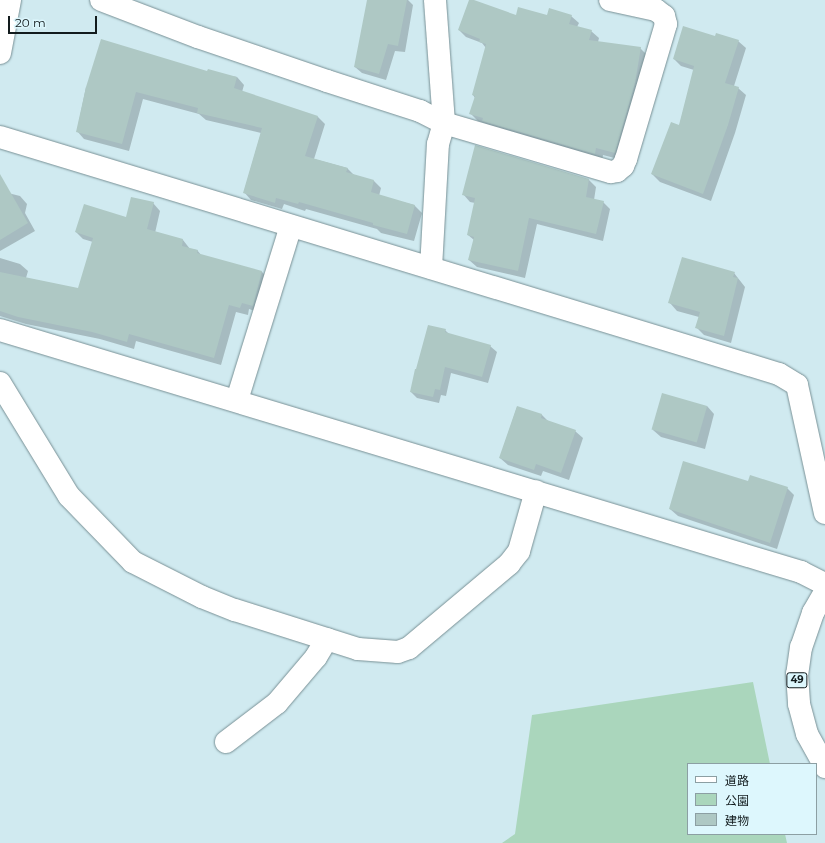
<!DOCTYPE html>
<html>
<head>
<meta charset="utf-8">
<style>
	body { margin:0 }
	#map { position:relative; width:825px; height:843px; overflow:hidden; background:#d0eaf0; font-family:Montserrat,"Noto Sans JP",sans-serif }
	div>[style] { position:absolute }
	.green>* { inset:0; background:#aad6bc }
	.shadow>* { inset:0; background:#0003 }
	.building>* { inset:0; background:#aec8c4; transform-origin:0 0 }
	.roads { filter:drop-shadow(0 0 1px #789095) drop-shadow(0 0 1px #789095) }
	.minor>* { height:22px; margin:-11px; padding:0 11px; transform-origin:11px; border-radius:11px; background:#fff }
	.major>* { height:22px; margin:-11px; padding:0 11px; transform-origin:11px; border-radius:11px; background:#fff }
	span { translate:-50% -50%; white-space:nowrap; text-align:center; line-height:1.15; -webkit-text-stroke:3px #ddf7fd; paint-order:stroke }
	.shield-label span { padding:1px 3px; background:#ddf7fd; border:1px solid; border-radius:3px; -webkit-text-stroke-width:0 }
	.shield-label { font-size:10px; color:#121b1d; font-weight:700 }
	.legend { position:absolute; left:687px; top:763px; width:130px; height:72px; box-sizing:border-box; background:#ddf7fd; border:1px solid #8c9fa3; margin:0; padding:5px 7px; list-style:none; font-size:12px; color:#121b1d }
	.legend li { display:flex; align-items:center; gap:8px; height:20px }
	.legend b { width:20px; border:1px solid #8c9fa3 }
	.scale { position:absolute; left:8px; top:16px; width:89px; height:18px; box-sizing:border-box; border:2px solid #121b1d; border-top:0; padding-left:5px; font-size:12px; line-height:14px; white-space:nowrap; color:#121b1d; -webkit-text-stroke:3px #ddf7fd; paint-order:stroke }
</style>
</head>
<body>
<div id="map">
	<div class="green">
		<div style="clip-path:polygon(753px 682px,770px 764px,688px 764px,688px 834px,785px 834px,787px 843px,502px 843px,515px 834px,532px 715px)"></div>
	</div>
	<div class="shadow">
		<div style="clip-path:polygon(368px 0,408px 0,413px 5px,405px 52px,395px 51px,386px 80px,362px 73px,355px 67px)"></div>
		<div style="clip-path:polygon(470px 0,516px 16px,571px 16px,579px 23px,577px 27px,591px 31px,599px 38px,598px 42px,640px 48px,648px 56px,622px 160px,603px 155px,602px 161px,490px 128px,486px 124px,478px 121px,471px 114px,475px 98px,473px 95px,486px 48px,482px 43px,466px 37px,459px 30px)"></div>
		<div style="clip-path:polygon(716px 38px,738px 41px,746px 48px,734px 86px,738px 88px,746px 95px,735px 133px,711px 201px,660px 182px,652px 174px,679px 127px,694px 70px,681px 66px,674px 59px)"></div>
		<div style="clip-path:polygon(208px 72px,237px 77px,244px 85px,242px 92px,318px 117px,325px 124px,314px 159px,347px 168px,354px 175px,374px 181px,381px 188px,379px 196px,414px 205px,422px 213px,414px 241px,381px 233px,377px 229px,306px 209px,305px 211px,284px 204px,282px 209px,251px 200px,244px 192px,261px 133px,206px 120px,199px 114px,143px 99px,129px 151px,84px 139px,77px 131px,86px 87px)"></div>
		<div style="clip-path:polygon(476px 146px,589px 180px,596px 187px,594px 200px,603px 202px,610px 209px,603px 241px,537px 224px,525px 278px,477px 267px,469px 260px,474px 240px,468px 235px,475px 203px,470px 202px,463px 194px)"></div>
		<div style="clip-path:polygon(0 191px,20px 196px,27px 204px,25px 213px,35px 231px,0 251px)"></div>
		<div style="clip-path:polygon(153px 203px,160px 211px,155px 233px,183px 240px,190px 249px,197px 250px,202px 256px,262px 272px,269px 279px,260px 313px,249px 309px,248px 315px,236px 312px,221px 365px,136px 341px,134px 349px,100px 339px,26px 324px,0 316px,0 258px,20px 264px,28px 271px,26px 278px,79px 289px,93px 242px,83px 239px,76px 232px,127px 218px)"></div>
		<div style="clip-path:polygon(734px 273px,745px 287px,731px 343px,704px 335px,696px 327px,699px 317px,677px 311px,670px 303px)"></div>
		<div style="clip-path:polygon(445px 330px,450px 335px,490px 346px,497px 352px,488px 383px,451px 373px,446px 396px,441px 395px,439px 403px,417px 398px,411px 392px)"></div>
		<div style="clip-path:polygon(707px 406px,714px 414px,705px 449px,661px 437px,653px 430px)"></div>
		<div style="clip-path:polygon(517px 407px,542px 415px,549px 422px,575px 431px,583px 438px,569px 480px,543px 471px,541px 476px,508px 465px,500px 458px)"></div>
		<div style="clip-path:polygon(749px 482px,787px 488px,794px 495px,777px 549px,678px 516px,670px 509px)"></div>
	</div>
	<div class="building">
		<div style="clip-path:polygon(367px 0,407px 0,398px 46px,388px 44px,379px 74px,354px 67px)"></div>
		<div style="clip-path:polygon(469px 0,474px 0,516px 15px,518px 7px,547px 15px,549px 8px,572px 15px,569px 24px,592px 30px,589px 40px,641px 47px,635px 83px,615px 153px,596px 148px,595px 154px,482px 121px,483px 118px,469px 114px,475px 96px,472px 95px,486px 44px,479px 42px,480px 39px,458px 30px)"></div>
		<div style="clip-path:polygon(683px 26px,715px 36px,716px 33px,739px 40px,725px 83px,739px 87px,728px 125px,703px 194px,651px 174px,671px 122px,679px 125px,694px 66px,673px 59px)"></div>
		<div style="clip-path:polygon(101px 39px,207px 71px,208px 69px,237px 77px,234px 88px,318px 116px,305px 156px,348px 168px,346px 172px,374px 180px,371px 192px,415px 205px,407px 234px,373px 225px,373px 223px,299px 202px,298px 204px,276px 198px,275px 203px,243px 193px,262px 128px,197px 113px,198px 108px,136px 92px,122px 144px,76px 132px,86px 87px)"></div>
		<div style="clip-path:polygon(475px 145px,589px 179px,586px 197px,604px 201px,596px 234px,529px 218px,518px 271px,468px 260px,474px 237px,467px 235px,475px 198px,462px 195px)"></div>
		<div style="clip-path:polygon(0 174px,28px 223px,0 240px)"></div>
		<div style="clip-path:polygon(131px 197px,154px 202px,147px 229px,183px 239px,182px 246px,198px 250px,197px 253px,262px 271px,253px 306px,242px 303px,240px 308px,229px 305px,214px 358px,129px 334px,127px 342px,92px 332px,18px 317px,0 311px,0 272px,78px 288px,93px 238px,75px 232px,84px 204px,126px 217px)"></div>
		<div style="clip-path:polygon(682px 257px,735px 272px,733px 277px,738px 278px,724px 336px,695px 328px,700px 312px,668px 303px)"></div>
		<div style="clip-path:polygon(428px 325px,446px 329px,445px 332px,491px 345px,482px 377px,445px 367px,440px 390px,435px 389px,433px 397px,410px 392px,415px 369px,416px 369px)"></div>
		<div style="left:662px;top:393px;width:47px;height:38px;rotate:16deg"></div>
		<div style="clip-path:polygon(517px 406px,542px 414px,541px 418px,576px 430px,561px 473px,536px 464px,534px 470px,499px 458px)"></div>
		<div style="clip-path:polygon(683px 461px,748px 481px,750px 475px,788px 487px,770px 543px,669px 509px)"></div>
	</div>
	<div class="roads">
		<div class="minor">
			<div style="left:101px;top:0;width:104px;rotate:20.9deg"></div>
			<div style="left:198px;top:37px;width:136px;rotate:18.8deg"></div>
			<div style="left:327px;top:81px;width:98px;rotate:17.9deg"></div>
			<div style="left:420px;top:111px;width:27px;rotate:27deg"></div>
			<div style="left:444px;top:123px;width:174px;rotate:16.4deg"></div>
			<div style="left:611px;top:172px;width:6px;rotate:-9deg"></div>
			<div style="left:617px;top:171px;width:8px;rotate:-40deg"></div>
			<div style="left:623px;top:166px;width:8px;rotate:-67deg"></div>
			<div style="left:626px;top:159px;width:141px;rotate:-73.5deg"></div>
			<div style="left:666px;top:24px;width:8px;rotate:-104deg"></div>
			<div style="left:664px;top:16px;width:10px;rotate:-143deg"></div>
			<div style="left:656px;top:10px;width:47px;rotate:-167.7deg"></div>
			<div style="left:0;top:53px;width:54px;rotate:-79.3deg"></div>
			<div style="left:0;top:137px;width:814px;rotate:16.92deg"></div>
			<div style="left:779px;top:374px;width:21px;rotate:31deg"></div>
			<div style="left:797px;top:385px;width:131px;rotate:77.7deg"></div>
			<div style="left:431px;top:268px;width:124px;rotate:-86.8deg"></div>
			<div style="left:438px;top:144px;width:22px;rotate:-74deg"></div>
			<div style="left:444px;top:123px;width:123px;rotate:-94.2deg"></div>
			<div style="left:0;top:330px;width:837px;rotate:16.81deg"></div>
			<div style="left:801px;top:572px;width:27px;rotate:27deg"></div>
			<div style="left:0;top:383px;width:132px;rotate:58.6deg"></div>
			<div style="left:69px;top:496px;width:92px;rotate:45.9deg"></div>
			<div style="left:133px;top:562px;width:77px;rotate:26.9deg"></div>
			<div style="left:202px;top:597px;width:35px;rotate:22deg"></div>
			<div style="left:235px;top:610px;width:129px;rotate:17.6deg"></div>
			<div style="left:358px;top:649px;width:40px;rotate:4.3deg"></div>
			<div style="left:398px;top:652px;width:12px;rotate:-20deg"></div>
			<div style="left:409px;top:648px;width:131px;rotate:-40deg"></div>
			<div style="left:509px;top:564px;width:16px;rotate:-52deg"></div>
			<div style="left:519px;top:551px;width:62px;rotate:-74.2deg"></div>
			<div style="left:237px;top:400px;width:182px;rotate:-72.8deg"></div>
			<div style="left:226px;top:742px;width:64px;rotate:-37.4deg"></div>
			<div style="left:277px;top:703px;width:60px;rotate:-49.7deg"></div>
			<div style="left:316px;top:657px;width:21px;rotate:-59deg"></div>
		</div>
		<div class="major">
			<div style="left:825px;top:592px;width:24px;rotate:120deg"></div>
			<div style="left:813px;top:613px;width:36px;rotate:109deg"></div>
			<div style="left:801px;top:647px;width:27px;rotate:98deg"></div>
			<div style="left:797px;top:674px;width:30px;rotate:86deg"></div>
			<div style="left:799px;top:704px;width:31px;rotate:75deg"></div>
			<div style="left:807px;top:734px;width:38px;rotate:61deg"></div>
		</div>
	</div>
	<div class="shield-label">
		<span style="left:797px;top:680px">49</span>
	</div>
	<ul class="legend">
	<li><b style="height:5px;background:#fff"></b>道路</li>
	<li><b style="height:11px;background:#aad6bc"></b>公園</li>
	<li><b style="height:11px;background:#aec8c4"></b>建物</li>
	</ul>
	<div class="scale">20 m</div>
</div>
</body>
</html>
